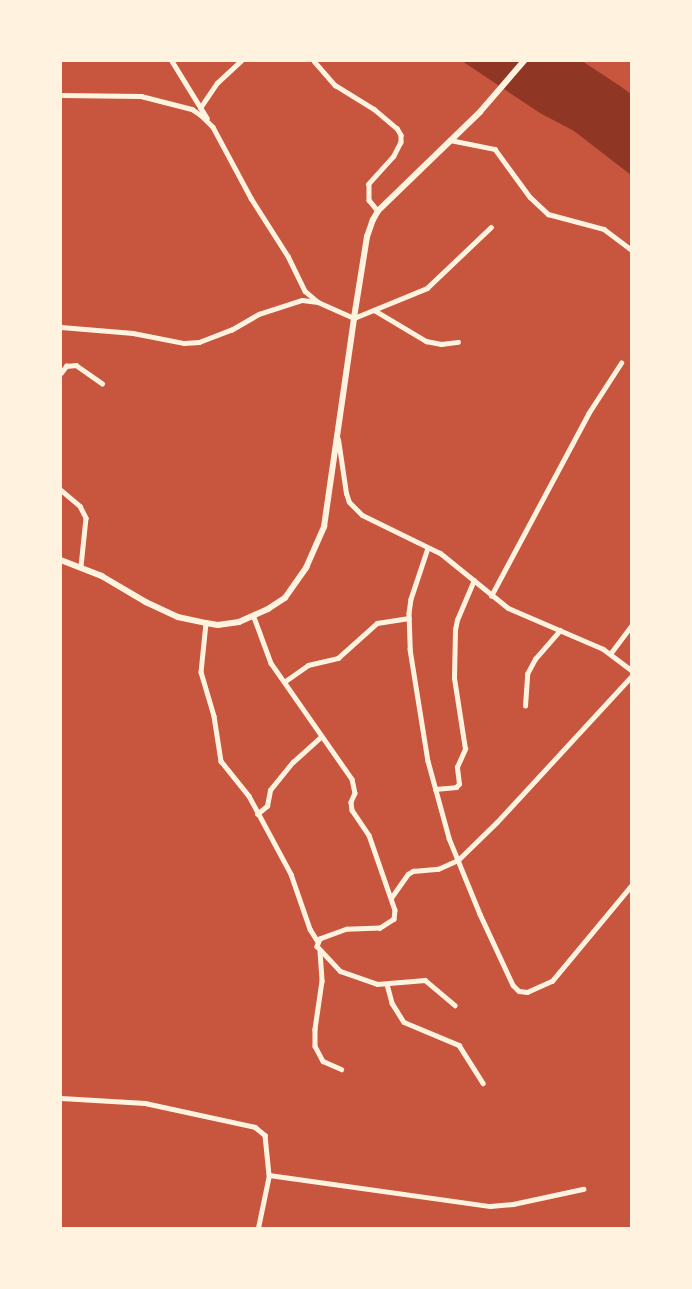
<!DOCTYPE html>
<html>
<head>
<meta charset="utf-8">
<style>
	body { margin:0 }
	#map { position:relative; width:692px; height:1289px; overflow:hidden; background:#c8553d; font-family:"Space Grotesk",sans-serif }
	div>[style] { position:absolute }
	.water>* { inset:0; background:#8f3625 }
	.minor>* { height:4.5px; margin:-2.25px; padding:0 2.25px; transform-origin:2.25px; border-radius:2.25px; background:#fff3e0 }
	.tertiary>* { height:5px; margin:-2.5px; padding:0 2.5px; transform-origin:2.5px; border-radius:2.5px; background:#fff3e0 }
	.secondary>* { height:5.5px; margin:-2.75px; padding:0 2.75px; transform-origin:2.75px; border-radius:2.75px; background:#fff3e0 }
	span { translate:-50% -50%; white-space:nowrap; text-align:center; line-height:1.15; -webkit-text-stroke:4.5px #fff3e0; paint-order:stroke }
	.frame { position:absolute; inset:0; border:62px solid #fff3e0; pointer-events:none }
</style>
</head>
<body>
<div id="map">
	<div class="water">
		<div style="clip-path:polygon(462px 61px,582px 61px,620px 86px,631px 94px,631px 175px,574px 131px,540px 113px)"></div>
	</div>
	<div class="minor">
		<div style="left:172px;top:61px;width:67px;rotate:58.4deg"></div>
		<div style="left:314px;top:61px;width:32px;rotate:49deg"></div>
		<div style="left:335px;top:85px;width:46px;rotate:31.6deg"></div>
		<div style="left:374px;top:109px;width:30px;rotate:40deg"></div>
		<div style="left:397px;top:128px;width:8px;rotate:60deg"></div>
		<div style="left:401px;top:135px;width:7px;rotate:90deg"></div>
		<div style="left:401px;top:142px;width:16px;rotate:117deg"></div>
		<div style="left:394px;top:156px;width:38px;rotate:132deg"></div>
		<div style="left:369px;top:184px;width:16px;rotate:90deg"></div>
		<div style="left:369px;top:200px;width:14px;rotate:51deg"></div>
		<div style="left:61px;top:95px;width:80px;rotate:0.7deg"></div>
		<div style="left:141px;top:96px;width:53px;rotate:14.3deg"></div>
		<div style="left:192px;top:109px;width:11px;rotate:34deg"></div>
		<div style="left:201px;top:115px;width:17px;rotate:45deg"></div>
		<div style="left:213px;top:127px;width:81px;rotate:61.8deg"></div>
		<div style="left:251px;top:198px;width:69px;rotate:57.5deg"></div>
		<div style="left:288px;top:256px;width:39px;rotate:64deg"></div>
		<div style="left:305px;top:291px;width:16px;rotate:40deg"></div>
		<div style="left:200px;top:108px;width:30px;rotate:-56deg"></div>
		<div style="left:217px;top:83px;width:33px;rotate:-43deg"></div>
		<div style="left:450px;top:140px;width:46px;rotate:11.3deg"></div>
		<div style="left:495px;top:149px;width:59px;rotate:53.9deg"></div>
		<div style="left:530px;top:197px;width:25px;rotate:43deg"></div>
		<div style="left:548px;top:214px;width:58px;rotate:15deg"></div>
		<div style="left:604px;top:229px;width:34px;rotate:37deg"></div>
		<div style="left:374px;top:310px;width:61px;rotate:30.8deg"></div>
		<div style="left:426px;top:341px;width:15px;rotate:11deg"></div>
		<div style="left:441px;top:344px;width:17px;rotate:-7deg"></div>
		<div style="left:61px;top:327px;width:72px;rotate:4.8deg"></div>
		<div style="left:133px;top:333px;width:52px;rotate:11.1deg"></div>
		<div style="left:184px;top:343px;width:15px;rotate:-4deg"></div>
		<div style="left:199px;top:342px;width:34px;rotate:-21deg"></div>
		<div style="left:231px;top:330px;width:32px;rotate:-30deg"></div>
		<div style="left:259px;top:314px;width:45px;rotate:-18deg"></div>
		<div style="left:302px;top:300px;width:16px;rotate:7deg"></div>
		<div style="left:318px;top:302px;width:39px;rotate:24deg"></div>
		<div style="left:354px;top:318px;width:79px;rotate:-22.3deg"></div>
		<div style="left:427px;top:288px;width:88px;rotate:-43.6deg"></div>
		<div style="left:61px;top:373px;width:9px;rotate:-54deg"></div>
		<div style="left:66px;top:366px;width:10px;rotate:-6deg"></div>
		<div style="left:76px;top:365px;width:32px;rotate:35deg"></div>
		<div style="left:61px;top:490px;width:25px;rotate:40deg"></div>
		<div style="left:80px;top:506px;width:13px;rotate:63deg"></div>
		<div style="left:86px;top:518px;width:48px;rotate:95.9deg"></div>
		<div style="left:428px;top:548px;width:54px;rotate:108.4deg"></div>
		<div style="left:411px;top:599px;width:14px;rotate:98deg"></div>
		<div style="left:409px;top:613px;width:36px;rotate:88deg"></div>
		<div style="left:410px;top:649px;width:113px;rotate:80.9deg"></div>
		<div style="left:428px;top:761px;width:80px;rotate:74.7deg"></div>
		<div style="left:449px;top:838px;width:82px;rotate:67.8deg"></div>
		<div style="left:480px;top:914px;width:78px;rotate:65.1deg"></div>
		<div style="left:513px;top:985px;width:8px;rotate:45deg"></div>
		<div style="left:519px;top:991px;width:8px;rotate:7deg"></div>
		<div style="left:527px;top:992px;width:27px;rotate:-24deg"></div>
		<div style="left:552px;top:981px;width:124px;rotate:-50.3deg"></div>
		<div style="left:491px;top:596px;width:206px;rotate:-61.9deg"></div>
		<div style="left:588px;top:414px;width:61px;rotate:-57.1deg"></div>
		<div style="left:254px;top:617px;width:49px;rotate:69.7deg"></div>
		<div style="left:271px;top:663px;width:141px;rotate:55.1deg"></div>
		<div style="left:352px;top:779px;width:14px;rotate:78deg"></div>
		<div style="left:355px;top:793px;width:10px;rotate:114deg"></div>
		<div style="left:351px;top:802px;width:8px;rotate:83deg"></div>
		<div style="left:352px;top:810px;width:30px;rotate:56deg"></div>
		<div style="left:369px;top:835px;width:79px;rotate:70.9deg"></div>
		<div style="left:395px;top:910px;width:9px;rotate:96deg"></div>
		<div style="left:394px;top:919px;width:17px;rotate:147deg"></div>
		<div style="left:380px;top:928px;width:33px;rotate:178deg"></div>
		<div style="left:347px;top:929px;width:29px;rotate:160deg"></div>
		<div style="left:320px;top:939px;width:8px;rotate:113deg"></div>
		<div style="left:317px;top:946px;width:34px;rotate:47deg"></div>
		<div style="left:340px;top:971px;width:39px;rotate:19deg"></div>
		<div style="left:377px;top:984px;width:48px;rotate:-4.8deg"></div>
		<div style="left:425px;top:980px;width:39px;rotate:40deg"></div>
		<div style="left:206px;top:623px;width:49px;rotate:95.8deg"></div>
		<div style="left:201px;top:672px;width:46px;rotate:73.5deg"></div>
		<div style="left:214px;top:716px;width:46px;rotate:81.2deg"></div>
		<div style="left:221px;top:761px;width:45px;rotate:51.3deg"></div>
		<div style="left:249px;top:796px;width:89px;rotate:61.7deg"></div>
		<div style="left:291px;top:874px;width:58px;rotate:70.9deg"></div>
		<div style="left:310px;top:929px;width:15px;rotate:58deg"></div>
		<div style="left:610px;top:654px;width:35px;rotate:-53deg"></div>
		<div style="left:284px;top:682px;width:29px;rotate:-35deg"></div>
		<div style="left:308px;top:665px;width:31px;rotate:-13deg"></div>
		<div style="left:338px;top:658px;width:52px;rotate:-41.9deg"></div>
		<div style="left:377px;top:623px;width:32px;rotate:-9deg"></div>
		<div style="left:525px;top:706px;width:32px;rotate:-86deg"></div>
		<div style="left:527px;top:674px;width:17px;rotate:-62deg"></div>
		<div style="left:535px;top:659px;width:38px;rotate:-49deg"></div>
		<div style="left:435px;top:789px;width:21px;rotate:-5deg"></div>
		<div style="left:456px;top:787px;width:4px;rotate:-45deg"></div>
		<div style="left:459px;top:784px;width:17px;rotate:-97deg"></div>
		<div style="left:457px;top:767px;width:20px;rotate:-66deg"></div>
		<div style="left:465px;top:749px;width:72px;rotate:-98.8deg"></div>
		<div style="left:454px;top:678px;width:48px;rotate:-88.8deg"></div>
		<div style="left:455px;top:630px;width:10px;rotate:-79deg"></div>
		<div style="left:457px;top:620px;width:43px;rotate:-67deg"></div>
		<div style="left:257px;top:814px;width:13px;rotate:-39deg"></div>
		<div style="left:267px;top:806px;width:16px;rotate:-79deg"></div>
		<div style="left:270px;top:790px;width:36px;rotate:-51deg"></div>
		<div style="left:293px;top:762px;width:38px;rotate:-42deg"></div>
		<div style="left:391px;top:898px;width:29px;rotate:-55deg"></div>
		<div style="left:408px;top:874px;width:6px;rotate:-31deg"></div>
		<div style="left:413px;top:871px;width:25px;rotate:-5deg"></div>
		<div style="left:438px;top:869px;width:22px;rotate:-24deg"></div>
		<div style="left:458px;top:860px;width:54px;rotate:-44.3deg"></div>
		<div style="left:497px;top:822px;width:197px;rotate:-47.3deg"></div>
		<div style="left:320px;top:951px;width:30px;rotate:86deg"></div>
		<div style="left:322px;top:981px;width:49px;rotate:98.3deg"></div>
		<div style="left:315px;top:1029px;width:17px;rotate:90deg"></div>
		<div style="left:315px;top:1046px;width:17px;rotate:62deg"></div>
		<div style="left:323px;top:1061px;width:20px;rotate:24deg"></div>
		<div style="left:387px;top:984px;width:20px;rotate:75deg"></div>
		<div style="left:392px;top:1003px;width:22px;rotate:58deg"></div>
		<div style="left:404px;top:1022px;width:60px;rotate:22.7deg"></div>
		<div style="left:459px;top:1045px;width:45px;rotate:57.7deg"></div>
		<div style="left:61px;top:1098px;width:84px;rotate:3.4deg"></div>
		<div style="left:145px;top:1103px;width:113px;rotate:12.3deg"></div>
		<div style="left:255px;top:1127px;width:13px;rotate:39deg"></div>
		<div style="left:265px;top:1135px;width:40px;rotate:84.3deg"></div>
		<div style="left:258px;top:1228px;width:54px;rotate:-78.3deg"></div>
		<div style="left:269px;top:1175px;width:223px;rotate:8deg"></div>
		<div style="left:490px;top:1206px;width:23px;rotate:-5deg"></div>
		<div style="left:513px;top:1204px;width:72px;rotate:-12.1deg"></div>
	</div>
	<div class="tertiary">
		<div style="left:338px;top:439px;width:55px;rotate:81.6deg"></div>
		<div style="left:346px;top:493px;width:9px;rotate:72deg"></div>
		<div style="left:349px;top:502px;width:18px;rotate:45deg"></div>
		<div style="left:362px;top:515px;width:87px;rotate:26deg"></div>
		<div style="left:440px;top:553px;width:87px;rotate:39deg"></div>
		<div style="left:508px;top:608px;width:103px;rotate:23.3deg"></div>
		<div style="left:603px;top:649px;width:35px;rotate:37deg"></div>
	</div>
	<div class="secondary">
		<div style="left:61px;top:560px;width:44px;rotate:21.3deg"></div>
		<div style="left:102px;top:576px;width:51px;rotate:30.6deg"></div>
		<div style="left:146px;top:602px;width:35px;rotate:25deg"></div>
		<div style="left:178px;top:617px;width:29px;rotate:12deg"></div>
		<div style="left:206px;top:623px;width:12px;rotate:9deg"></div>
		<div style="left:218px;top:625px;width:21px;rotate:-8deg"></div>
		<div style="left:239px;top:622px;width:32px;rotate:-24deg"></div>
		<div style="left:268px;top:609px;width:20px;rotate:-33deg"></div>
		<div style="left:285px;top:598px;width:37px;rotate:-55deg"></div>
		<div style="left:306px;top:568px;width:45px;rotate:-66.3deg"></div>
		<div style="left:324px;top:527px;width:211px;rotate:-81.8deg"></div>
		<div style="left:354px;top:318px;width:82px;rotate:-80.9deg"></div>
		<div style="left:367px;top:237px;width:18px;rotate:-71deg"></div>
		<div style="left:373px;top:220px;width:10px;rotate:-61deg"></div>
		<div style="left:378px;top:211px;width:142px;rotate:-44.1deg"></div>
		<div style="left:480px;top:112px;width:67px;rotate:-49.2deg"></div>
	</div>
	<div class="frame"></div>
</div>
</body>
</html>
